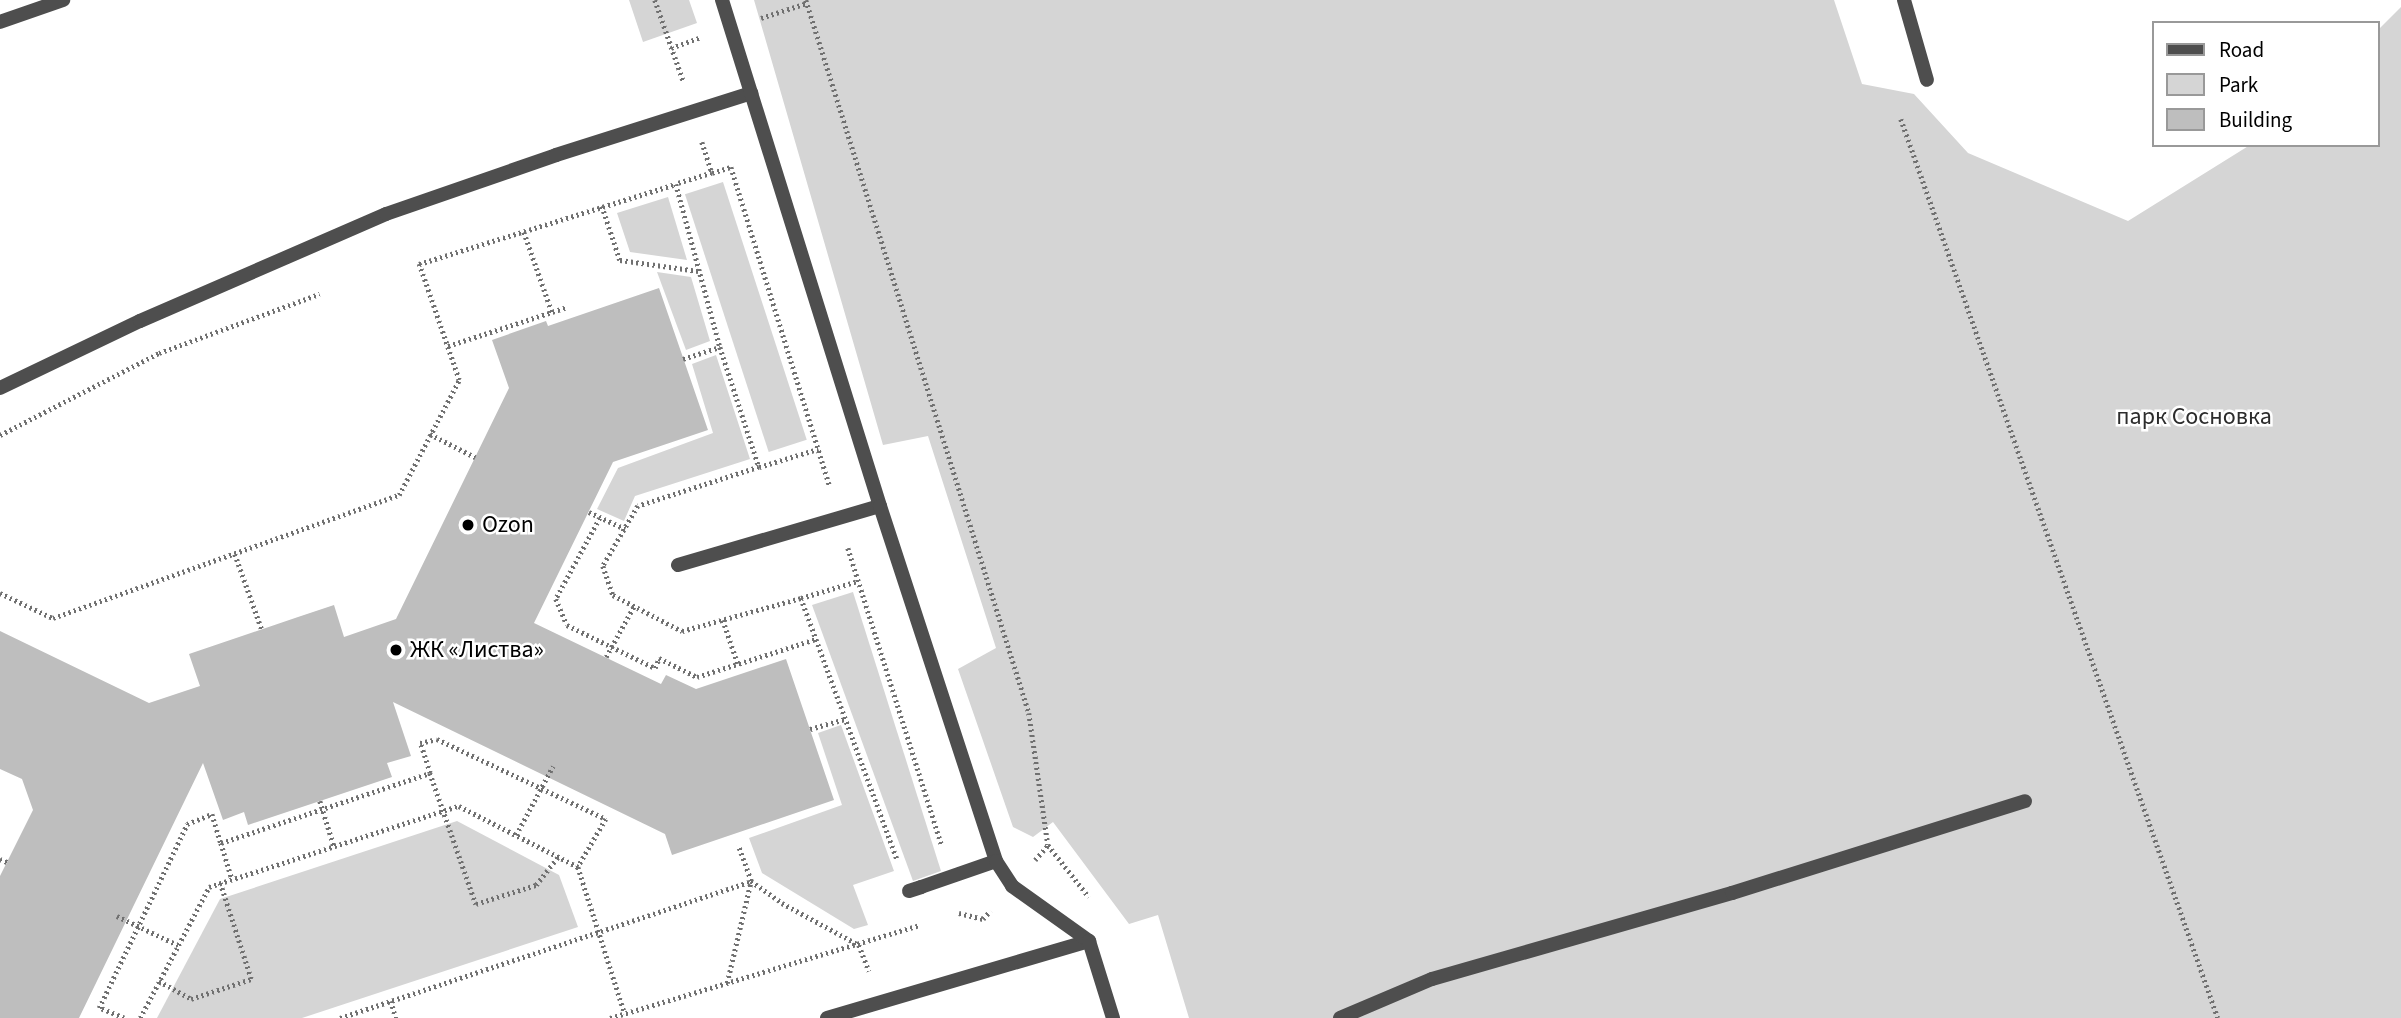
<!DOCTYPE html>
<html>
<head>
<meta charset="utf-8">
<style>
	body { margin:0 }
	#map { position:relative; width:2401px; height:1018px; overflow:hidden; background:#fff; font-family:"Source Sans 3",sans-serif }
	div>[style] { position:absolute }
	.green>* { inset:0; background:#d5d5d5; transform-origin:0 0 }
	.building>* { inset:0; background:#bebebe }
	.path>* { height:4.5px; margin-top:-2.25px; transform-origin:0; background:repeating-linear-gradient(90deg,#707070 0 2px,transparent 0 5.5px) }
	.service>* { height:14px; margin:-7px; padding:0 7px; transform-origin:7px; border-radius:7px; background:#4e4e4e }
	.minor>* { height:14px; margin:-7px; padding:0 7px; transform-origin:7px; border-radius:7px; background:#4e4e4e }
	.dots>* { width:19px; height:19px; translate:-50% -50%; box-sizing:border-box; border:4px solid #fff; border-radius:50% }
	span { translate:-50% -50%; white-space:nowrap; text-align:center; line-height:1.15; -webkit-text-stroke:5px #fff; paint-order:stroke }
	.park-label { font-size:24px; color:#2c2c2c }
	.poi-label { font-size:24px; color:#000 }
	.left { translate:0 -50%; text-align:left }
	.legend { position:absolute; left:2152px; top:21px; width:228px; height:126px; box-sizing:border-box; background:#fff; border:2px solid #999; margin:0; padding:9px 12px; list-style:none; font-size:21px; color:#000 }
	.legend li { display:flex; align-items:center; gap:14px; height:35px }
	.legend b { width:35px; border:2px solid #999 }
</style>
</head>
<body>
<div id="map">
	<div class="green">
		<div style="clip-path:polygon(629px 0,689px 0,697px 23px,643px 42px)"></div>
		<div style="clip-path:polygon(754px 0,1834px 0,1862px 84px,1914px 94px,1968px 153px,2128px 221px,2250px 145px,2378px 145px,2378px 30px,2401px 7px,2401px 1018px,1189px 1018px,1158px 915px,1129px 924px,1053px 822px,1033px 837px,1013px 827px,958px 669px,996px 648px,928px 436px,883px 445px)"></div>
		<div style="left:723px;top:182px;width:271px;height:40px;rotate:72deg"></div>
		<div style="clip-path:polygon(668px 197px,687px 260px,630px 252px,617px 213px)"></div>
		<div style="clip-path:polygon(657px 272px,691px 277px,710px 341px,686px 350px)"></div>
		<div style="clip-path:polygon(716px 355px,750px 459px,635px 496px,624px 521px,597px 509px,618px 468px,713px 433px,692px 364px)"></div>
		<div style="clip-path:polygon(853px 592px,941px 871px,913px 881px,812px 605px)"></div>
		<div style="clip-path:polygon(841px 725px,894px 871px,853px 885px,868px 925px,854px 929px,762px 873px,749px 838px,842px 805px,818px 733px)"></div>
		<div style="clip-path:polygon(457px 821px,559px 875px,578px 927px,302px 1018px,157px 1018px,220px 899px)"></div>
	</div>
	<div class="building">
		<div style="clip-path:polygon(659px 288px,708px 430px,613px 462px,534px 623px,661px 684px,666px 675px,696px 689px,786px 659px,834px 800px,672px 855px,665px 834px,393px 702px,411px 756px,387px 763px,392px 777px,248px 825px,244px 812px,223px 820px,203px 763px,79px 1018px,0 1018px,0 876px,33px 810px,22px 779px,0 769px,0 631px,149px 703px,200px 686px,189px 654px,298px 617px,334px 605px,344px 637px,396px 619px,509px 388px,492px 340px,546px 321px,548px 326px)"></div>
	</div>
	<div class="path">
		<div style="left:655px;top:0;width:85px;rotate:70.7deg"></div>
		<div style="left:806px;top:0;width:747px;rotate:72.63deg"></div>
		<div style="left:1029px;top:713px;width:133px;rotate:81.8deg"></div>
		<div style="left:1048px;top:845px;width:66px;rotate:51.7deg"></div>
		<div style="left:761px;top:18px;width:48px;rotate:-18.1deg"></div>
		<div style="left:671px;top:48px;width:30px;rotate:-20deg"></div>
		<div style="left:1901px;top:119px;width:953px;rotate:70.58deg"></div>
		<div style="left:702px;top:142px;width:33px;rotate:72deg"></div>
		<div style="left:712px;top:173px;width:20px;rotate:-18deg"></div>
		<div style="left:731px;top:167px;width:334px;rotate:72.8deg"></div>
		<div style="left:712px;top:173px;width:38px;rotate:163deg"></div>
		<div style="left:676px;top:184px;width:169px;rotate:74.9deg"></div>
		<div style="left:720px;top:347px;width:126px;rotate:72deg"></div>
		<div style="left:759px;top:467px;width:127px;rotate:162.1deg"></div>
		<div style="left:638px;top:506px;width:69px;rotate:120.3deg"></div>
		<div style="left:603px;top:566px;width:31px;rotate:71deg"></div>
		<div style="left:613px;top:595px;width:78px;rotate:27.6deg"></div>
		<div style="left:682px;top:631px;width:123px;rotate:-15.5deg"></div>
		<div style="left:801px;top:598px;width:280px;rotate:69.8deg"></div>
		<div style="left:602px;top:206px;width:57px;rotate:71.6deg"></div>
		<div style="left:620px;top:260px;width:79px;rotate:8deg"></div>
		<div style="left:524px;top:232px;width:85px;rotate:70.7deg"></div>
		<div style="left:448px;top:346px;width:125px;rotate:-18.1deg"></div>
		<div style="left:683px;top:359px;width:39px;rotate:-18deg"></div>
		<div style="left:430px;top:434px;width:51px;rotate:27.1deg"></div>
		<div style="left:0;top:435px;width:179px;rotate:-27.3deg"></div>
		<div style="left:159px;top:353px;width:171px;rotate:-20.2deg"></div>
		<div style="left:759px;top:467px;width:62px;rotate:-17deg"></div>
		<div style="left:589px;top:512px;width:40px;rotate:25deg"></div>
		<div style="left:600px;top:518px;width:92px;rotate:118.5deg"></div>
		<div style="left:556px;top:599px;width:28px;rotate:67deg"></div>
		<div style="left:567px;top:625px;width:98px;rotate:26deg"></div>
		<div style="left:655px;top:668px;width:11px;rotate:-68deg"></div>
		<div style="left:659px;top:658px;width:42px;rotate:26.6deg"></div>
		<div style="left:697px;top:677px;width:125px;rotate:-17.7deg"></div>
		<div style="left:848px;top:548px;width:313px;rotate:72.5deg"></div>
		<div style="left:235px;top:554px;width:81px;rotate:70.4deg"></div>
		<div style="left:0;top:593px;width:59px;rotate:25.3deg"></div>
		<div style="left:53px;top:618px;width:367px;rotate:-19.6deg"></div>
		<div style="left:399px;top:495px;width:130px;rotate:-62.4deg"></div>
		<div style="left:459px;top:380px;width:123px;rotate:-109deg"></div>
		<div style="left:419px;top:264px;width:269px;rotate:-17.3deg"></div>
		<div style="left:801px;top:598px;width:59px;rotate:-16.6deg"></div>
		<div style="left:723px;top:620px;width:46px;rotate:71.2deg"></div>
		<div style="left:606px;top:657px;width:58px;rotate:-61.2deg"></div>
		<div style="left:810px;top:729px;width:36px;rotate:-16deg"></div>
		<div style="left:430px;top:773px;width:139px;rotate:70.7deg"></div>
		<div style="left:476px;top:904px;width:63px;rotate:-17.6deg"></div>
		<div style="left:536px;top:885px;width:36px;rotate:-52deg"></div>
		<div style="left:320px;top:801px;width:47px;rotate:72.7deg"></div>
		<div style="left:516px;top:835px;width:78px;rotate:-61.8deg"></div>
		<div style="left:221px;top:843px;width:38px;rotate:73deg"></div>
		<div style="left:0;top:859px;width:8px;rotate:23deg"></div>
		<div style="left:1035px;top:860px;width:20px;rotate:-49deg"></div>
		<div style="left:959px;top:913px;width:25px;rotate:14deg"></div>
		<div style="left:983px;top:919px;width:11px;rotate:-49deg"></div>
		<div style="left:117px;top:916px;width:68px;rotate:25.4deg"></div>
		<div style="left:159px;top:981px;width:37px;rotate:29deg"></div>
		<div style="left:191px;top:999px;width:63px;rotate:-18.4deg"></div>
		<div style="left:251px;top:979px;width:101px;rotate:-107.9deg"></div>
		<div style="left:727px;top:983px;width:105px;rotate:-76.8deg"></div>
		<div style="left:751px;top:881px;width:38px;rotate:-110deg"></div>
		<div style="left:391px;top:1001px;width:18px;rotate:74deg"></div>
		<div style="left:124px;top:1018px;width:27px;rotate:-158deg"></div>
		<div style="left:99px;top:1008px;width:204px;rotate:-64.4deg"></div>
		<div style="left:187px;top:824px;width:27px;rotate:-22deg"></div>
		<div style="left:212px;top:814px;width:30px;rotate:73deg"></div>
		<div style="left:221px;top:843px;width:220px;rotate:-18.5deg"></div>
		<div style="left:430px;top:773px;width:32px;rotate:-108deg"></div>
		<div style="left:420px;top:743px;width:17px;rotate:-13deg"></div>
		<div style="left:437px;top:739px;width:187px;rotate:25.3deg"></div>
		<div style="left:606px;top:819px;width:56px;rotate:120.3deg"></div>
		<div style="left:140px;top:1018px;width:148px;rotate:-62.2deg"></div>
		<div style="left:209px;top:887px;width:263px;rotate:-18deg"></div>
		<div style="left:459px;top:806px;width:134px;rotate:27.1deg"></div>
		<div style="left:578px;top:867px;width:154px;rotate:72.3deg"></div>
		<div style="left:340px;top:1018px;width:433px;rotate:-18.4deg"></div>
		<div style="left:751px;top:881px;width:38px;rotate:35deg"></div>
		<div style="left:782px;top:903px;width:88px;rotate:28.6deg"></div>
		<div style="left:859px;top:945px;width:28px;rotate:69deg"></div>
		<div style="left:610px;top:1018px;width:324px;rotate:-16.7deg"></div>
	</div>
	<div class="service">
		<div style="left:1904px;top:0;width:83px;rotate:74deg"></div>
		<div style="left:0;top:22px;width:67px;rotate:-19.2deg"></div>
		<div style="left:0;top:388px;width:155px;rotate:-25.6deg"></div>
		<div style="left:140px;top:321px;width:268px;rotate:-23.5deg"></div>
		<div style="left:386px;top:214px;width:180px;rotate:-19.1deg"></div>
		<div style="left:556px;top:155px;width:205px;rotate:-17.6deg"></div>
		<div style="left:678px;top:565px;width:210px;rotate:-16.3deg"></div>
		<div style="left:909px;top:891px;width:13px;rotate:-18deg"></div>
		<div style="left:827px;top:1018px;width:273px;rotate:-16.4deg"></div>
		<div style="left:1340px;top:1018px;width:100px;rotate:-23deg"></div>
		<div style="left:1432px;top:979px;width:312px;rotate:-16deg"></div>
		<div style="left:1732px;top:893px;width:307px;rotate:-17.4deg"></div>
	</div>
	<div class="minor">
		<div style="left:722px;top:0;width:530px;rotate:72.66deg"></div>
		<div style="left:880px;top:506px;width:373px;rotate:71.9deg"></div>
		<div style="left:921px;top:887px;width:79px;rotate:-19.1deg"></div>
		<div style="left:996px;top:861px;width:30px;rotate:57deg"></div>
		<div style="left:1012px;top:886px;width:95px;rotate:35.5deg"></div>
		<div style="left:1089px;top:941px;width:81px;rotate:72.7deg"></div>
	</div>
	<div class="dots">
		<div style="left:468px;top:525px;background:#000"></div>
		<div style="left:396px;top:650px;background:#000"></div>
	</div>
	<div class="park-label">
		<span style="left:2194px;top:417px">парк Сосновка</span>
	</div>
	<div class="poi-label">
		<span class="left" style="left:482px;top:525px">Ozon</span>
		<span class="left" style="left:410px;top:650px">ЖК «Листва»</span>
	</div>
	<ul class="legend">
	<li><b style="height:9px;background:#4e4e4e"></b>Road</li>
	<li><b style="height:19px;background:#d5d5d5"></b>Park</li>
	<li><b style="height:19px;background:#bebebe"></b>Building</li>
	</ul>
</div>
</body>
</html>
